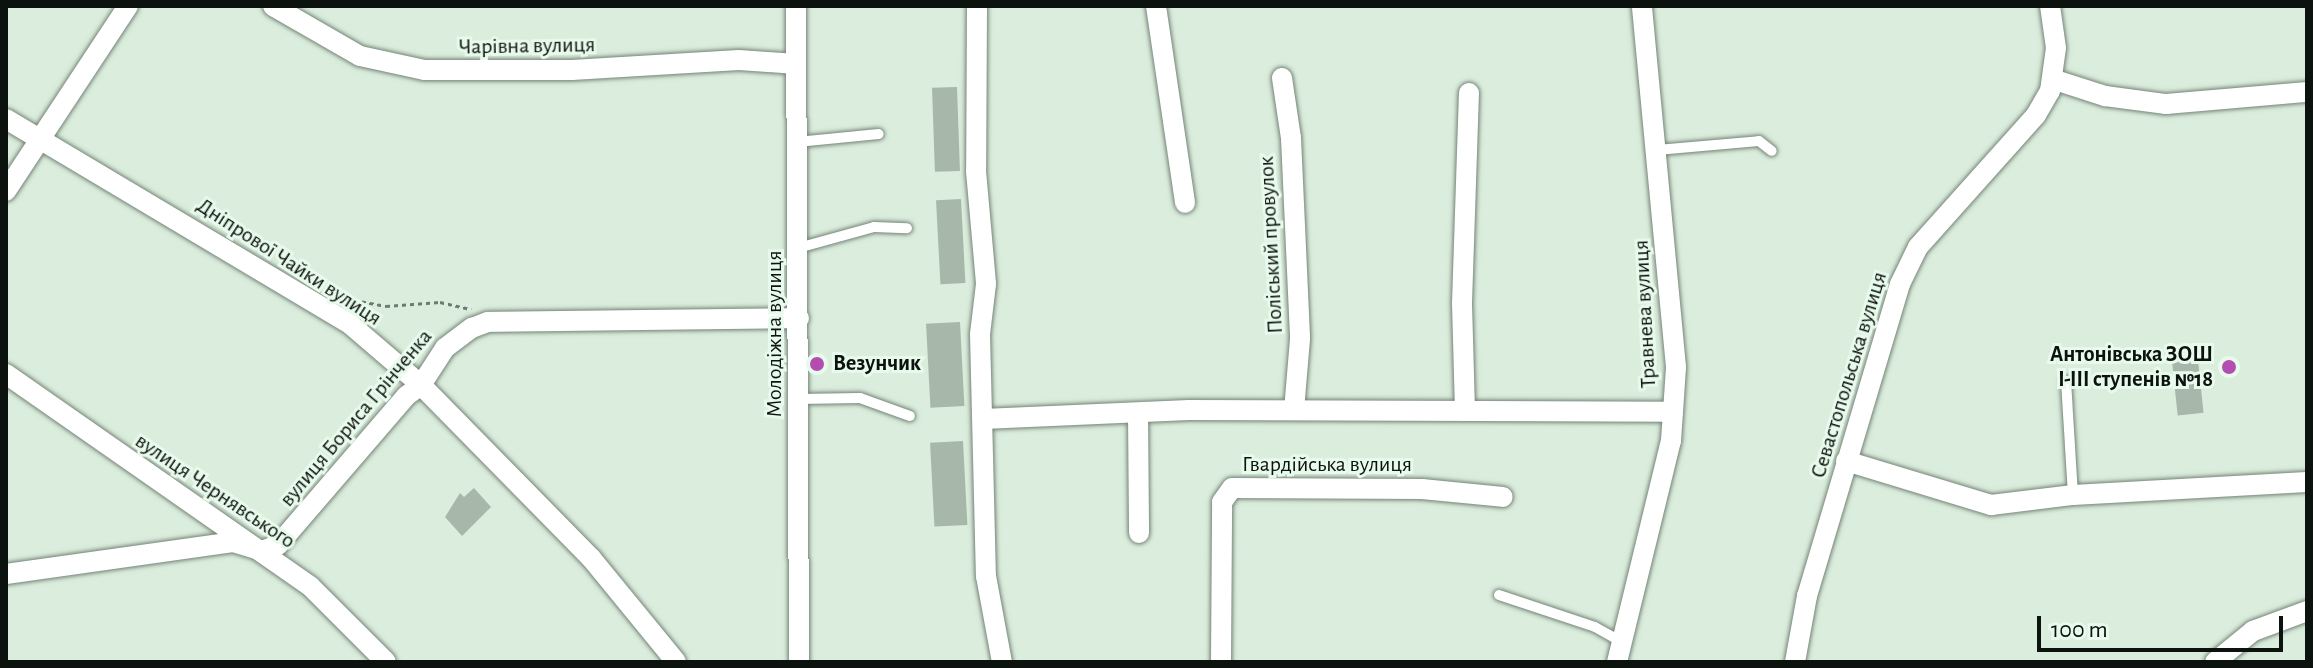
<!DOCTYPE html>
<html>
<head>
<meta charset="utf-8">
<style>
	body { margin:0 }
	#map { position:relative; width:2313px; height:668px; overflow:hidden; background:#dbeddd; font-family:"Alegreya Sans",sans-serif }
	div>[style] { position:absolute }
	.building>* { inset:0; background:#a7b7a9; transform-origin:0 0 }
	.path>* { height:3px; margin-top:-1.5px; transform-origin:0; background:repeating-linear-gradient(90deg,#6f7b71 0 4px,transparent 0 8px) }
	.roads { filter:drop-shadow(0 0 2px #748477) drop-shadow(0 0 2px #748477) }
	.lane>* { height:10px; margin:-5px; padding:0 5px; transform-origin:5px; border-radius:5px; background:#fff }
	.street>* { height:20px; margin:-10px; padding:0 10px; transform-origin:10px; border-radius:10px; background:#fff }
	.dots>* { width:22px; height:22px; translate:-50% -50%; box-sizing:border-box; border:4px solid #e8faeb; border-radius:50% }
	span { translate:-50% -50%; white-space:nowrap; text-align:center; line-height:1.15; -webkit-text-stroke:6px #e8faeb; paint-order:stroke }
	.street-label { font-size:22px; color:#0c120d }
	.poi-label { font-size:22px; color:#0c120d; font-weight:700 }
	.right { translate:-100% -50%; text-align:right }
	.left { translate:0 -50%; text-align:left }
	.frame { position:absolute; inset:0; border:8px solid #0c120d; pointer-events:none }
	.scale { position:absolute; left:2037px; top:616px; width:246px; height:36px; box-sizing:border-box; border:4px solid #0c120d; border-top:0; padding-left:10px; font-size:24px; line-height:28px; white-space:nowrap; color:#0c120d; -webkit-text-stroke:6px #e8faeb; paint-order:stroke }
</style>
</head>
<body>
<div id="map">
	<div class="building">
		<div style="left:957px;top:87px;width:84px;height:25px;rotate:88deg"></div>
		<div style="left:961px;top:199px;width:84px;height:25px;rotate:87deg"></div>
		<div style="left:960px;top:322px;width:84px;height:34px;rotate:87deg"></div>
		<div style="left:2198px;top:360px;width:53px;height:26px;rotate:84deg"></div>
		<div style="left:963px;top:441px;width:84px;height:33px;rotate:87deg"></div>
		<div style="clip-path:polygon(474px 488px,491px 507px,462px 536px,445px 517px,460px 493px,464px 497px)"></div>
	</div>
	<div class="path">
		<div style="left:338px;top:297px;width:49px;rotate:10.6deg"></div>
		<div style="left:386px;top:306px;width:54px;rotate:-4.2deg"></div>
		<div style="left:440px;top:302px;width:32px;rotate:13deg"></div>
	</div>
	<div class="roads">
		<div class="lane">
			<div style="left:797px;top:142px;width:82px;rotate:-5.6deg"></div>
			<div style="left:1657px;top:150px;width:102px;rotate:-5deg"></div>
			<div style="left:1759px;top:141px;width:16px;rotate:38deg"></div>
			<div style="left:798px;top:248px;width:79px;rotate:-15.4deg"></div>
			<div style="left:874px;top:227px;width:33px;rotate:2deg"></div>
			<div style="left:2066px;top:381px;width:114px;rotate:86.5deg"></div>
			<div style="left:799px;top:399px;width:61px;rotate:-0.9deg"></div>
			<div style="left:860px;top:398px;width:53px;rotate:19.8deg"></div>
			<div style="left:1499px;top:595px;width:101px;rotate:18.4deg"></div>
			<div style="left:1595px;top:627px;width:31px;rotate:29deg"></div>
		</div>
		<div class="street">
			<div style="left:273px;top:6px;width:100px;rotate:29.9deg"></div>
			<div style="left:360px;top:56px;width:66px;rotate:12.3deg"></div>
			<div style="left:424px;top:70px;width:148px"></div>
			<div style="left:572px;top:70px;width:167px;rotate:-3.4deg"></div>
			<div style="left:739px;top:60px;width:57px;rotate:4deg"></div>
			<div style="left:796px;top:6px;width:656px;rotate:89.74deg"></div>
			<div style="left:977px;top:6px;width:165px;rotate:90.3deg"></div>
			<div style="left:976px;top:171px;width:113px;rotate:84.9deg"></div>
			<div style="left:986px;top:284px;width:50px;rotate:96.8deg"></div>
			<div style="left:980px;top:334px;width:242px;rotate:88.6deg"></div>
			<div style="left:986px;top:576px;width:87px;rotate:79.5deg"></div>
			<div style="left:1156px;top:6px;width:199px;rotate:81.6deg"></div>
			<div style="left:1282px;top:78px;width:61px;rotate:81.5deg"></div>
			<div style="left:1291px;top:138px;width:201px;rotate:87.4deg"></div>
			<div style="left:1300px;top:339px;width:71px;rotate:94.8deg"></div>
			<div style="left:2052px;top:79px;width:56px;rotate:17.8deg"></div>
			<div style="left:2105px;top:96px;width:62px;rotate:7.5deg"></div>
			<div style="left:2166px;top:104px;width:142px;rotate:-4.9deg"></div>
			<div style="left:6px;top:119px;width:402px;rotate:30.8deg"></div>
			<div style="left:351px;top:325px;width:92px;rotate:40.6deg"></div>
			<div style="left:421px;top:385px;width:243px;rotate:45.5deg"></div>
			<div style="left:591px;top:558px;width:134px;rotate:50.7deg"></div>
			<div style="left:6px;top:191px;width:222px;rotate:-56.6deg"></div>
			<div style="left:6px;top:374px;width:371px;rotate:34.9deg"></div>
			<div style="left:310px;top:586px;width:107px;rotate:45deg"></div>
			<div style="left:1465px;top:411px;width:108px;rotate:-91.6deg"></div>
			<div style="left:1462px;top:303px;width:210px;rotate:-88.1deg"></div>
			<div style="left:1138px;top:413px;width:120px;rotate:89.5deg"></div>
			<div style="left:983px;top:419px;width:206px;rotate:-2.5deg"></div>
			<div style="left:1189px;top:410px;width:484px;rotate:0.2deg"></div>
			<div style="left:1846px;top:461px;width:152px;rotate:16.9deg"></div>
			<div style="left:1991px;top:505px;width:83px;rotate:-7deg"></div>
			<div style="left:2073px;top:495px;width:234px;rotate:-3.2deg"></div>
			<div style="left:6px;top:574px;width:229px;rotate:-8deg"></div>
			<div style="left:233px;top:542px;width:30px;rotate:17deg"></div>
			<div style="left:262px;top:551px;width:17px;rotate:-21deg"></div>
			<div style="left:278px;top:545px;width:196px;rotate:-49.3deg"></div>
			<div style="left:406px;top:396px;width:19px;rotate:-36deg"></div>
			<div style="left:421px;top:385px;width:44px;rotate:-57deg"></div>
			<div style="left:445px;top:348px;width:34px;rotate:-37deg"></div>
			<div style="left:472px;top:328px;width:17px;rotate:-21deg"></div>
			<div style="left:488px;top:322px;width:311px;rotate:-0.7deg"></div>
			<div style="left:1221px;top:662px;width:160px;rotate:-89.6deg"></div>
			<div style="left:1222px;top:502px;width:17px;rotate:-54deg"></div>
			<div style="left:1232px;top:488px;width:190px;rotate:0.3deg"></div>
			<div style="left:1422px;top:489px;width:81px;rotate:5.6deg"></div>
			<div style="left:1617px;top:662px;width:228px;rotate:-76.3deg"></div>
			<div style="left:1671px;top:441px;width:74px;rotate:-86.1deg"></div>
			<div style="left:1676px;top:367px;width:363px;rotate:-95.4deg"></div>
			<div style="left:1795px;top:662px;width:67px;rotate:-79.7deg"></div>
			<div style="left:1807px;top:596px;width:326px;rotate:-73.4deg"></div>
			<div style="left:1900px;top:284px;width:41px;rotate:-64.1deg"></div>
			<div style="left:1918px;top:247px;width:177px;rotate:-48.2deg"></div>
			<div style="left:2036px;top:115px;width:28px;rotate:-60deg"></div>
			<div style="left:2050px;top:91px;width:43px;rotate:-82.1deg"></div>
			<div style="left:2056px;top:48px;width:42px;rotate:-98.1deg"></div>
			<div style="left:2215px;top:662px;width:49px;rotate:-39.2deg"></div>
			<div style="left:2253px;top:631px;width:58px;rotate:-20.3deg"></div>
		</div>
	</div>
	<div class="dots">
		<div style="left:817px;top:364px;background:#b44db0"></div>
		<div style="left:2229px;top:367px;background:#b44db0"></div>
	</div>
	<div class="street-label">
		<span style="left:527px;top:46px;rotate:-1deg">Чарівна вулиця</span>
		<span style="left:1271px;top:245px;rotate:-93deg">Поліський провулок</span>
		<span style="left:289px;top:262px;rotate:33deg">Дніпрової Чайки вулиця</span>
		<span style="left:1645px;top:314px;rotate:-93deg">Травнева вулиця</span>
		<span style="left:775px;top:334px;rotate:-90deg">Молодіжна вулиця</span>
		<span style="left:1849px;top:375px;rotate:-73deg">Севастопольська вулиця</span>
		<span style="left:356px;top:418px;rotate:-50deg">вулиця Бориса Грінченка</span>
		<span style="left:1327px;top:465px">Гвардійська вулиця</span>
		<span style="left:215px;top:491px;rotate:34deg">вулиця Чернявського</span>
	</div>
	<div class="poi-label">
		<span class="right" style="left:2213px;top:367px">Антонівська ЗОШ<br>I-III ступенів №18</span>
		<span class="left" style="left:833px;top:364px">Везунчик</span>
	</div>
	<div class="frame"></div>
	<div class="scale">100 m</div>
</div>
</body>
</html>
